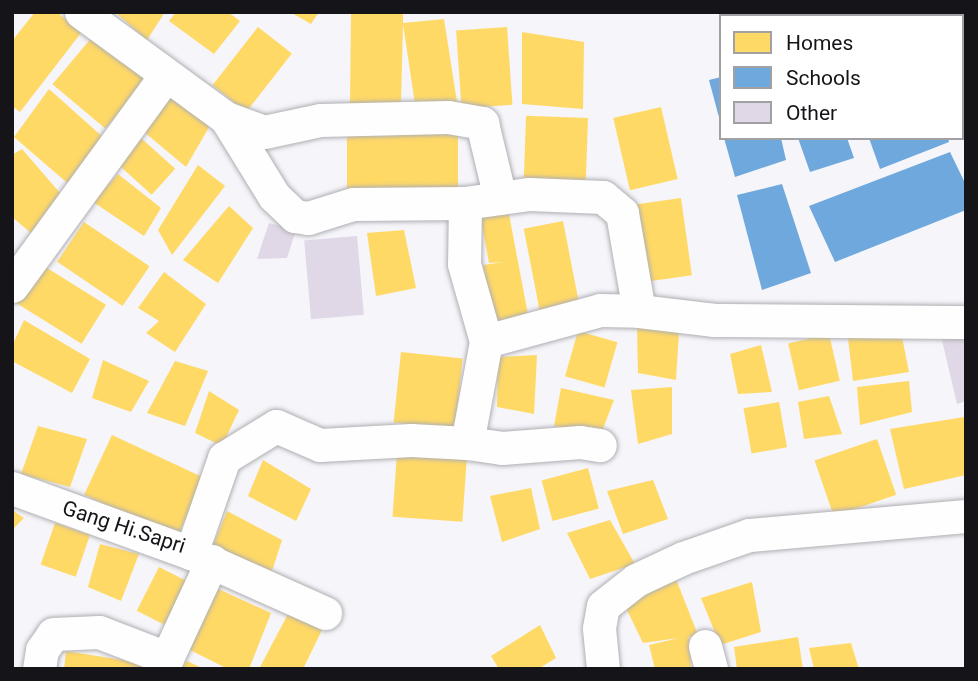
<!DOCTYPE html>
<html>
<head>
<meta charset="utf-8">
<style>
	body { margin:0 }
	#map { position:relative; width:978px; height:681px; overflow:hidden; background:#f5f5fa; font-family:Roboto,sans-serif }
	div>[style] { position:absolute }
	.homes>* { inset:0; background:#ffd966; transform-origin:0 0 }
	.schools>* { inset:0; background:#6fa8dc; transform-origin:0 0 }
	.building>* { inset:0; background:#e0d8e6; transform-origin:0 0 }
	.roads { filter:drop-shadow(0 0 2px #afafb3) drop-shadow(0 0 2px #afafb3) }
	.street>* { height:33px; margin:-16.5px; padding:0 16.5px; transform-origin:16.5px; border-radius:16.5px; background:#fefefe }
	span { translate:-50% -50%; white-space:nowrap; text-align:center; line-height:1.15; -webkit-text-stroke:7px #fff; paint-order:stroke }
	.street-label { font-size:21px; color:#151519 }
	.frame { position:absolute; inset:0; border:14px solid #151519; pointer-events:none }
	.legend { position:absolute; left:719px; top:14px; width:245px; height:126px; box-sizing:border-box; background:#fff; border:2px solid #a1a1a3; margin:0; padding:9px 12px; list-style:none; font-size:21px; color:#151519 }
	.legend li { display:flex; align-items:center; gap:14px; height:35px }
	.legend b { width:35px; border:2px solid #a1a1a3 }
</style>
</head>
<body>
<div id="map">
	<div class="homes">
		<div style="clip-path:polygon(35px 12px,57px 12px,81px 33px,20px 112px,12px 106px,12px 41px)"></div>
		<div style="clip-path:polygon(115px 12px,165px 12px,147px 40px)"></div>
		<div style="clip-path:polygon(176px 12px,228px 12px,240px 21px,214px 54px,169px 21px)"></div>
		<div style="clip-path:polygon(290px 12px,319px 12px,311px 24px)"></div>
		<div style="clip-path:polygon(351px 12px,403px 12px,403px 23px,444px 19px,457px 102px,415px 104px,403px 24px,401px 104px,350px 105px)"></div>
		<div style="left:258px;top:27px;width:43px;height:74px;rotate:38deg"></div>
		<div style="left:507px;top:27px;width:78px;height:51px;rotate:86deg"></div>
		<div style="clip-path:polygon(522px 32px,584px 42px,583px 109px,522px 104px)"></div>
		<div style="left:93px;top:36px;width:69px;height:63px;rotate:40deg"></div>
		<div style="clip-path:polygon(49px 89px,104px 138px,72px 187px,14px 137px)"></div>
		<div style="clip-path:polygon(173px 91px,212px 122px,186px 167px,144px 132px)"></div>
		<div style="left:661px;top:107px;width:74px;height:49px;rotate:77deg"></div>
		<div style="left:588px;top:118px;width:67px;height:62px;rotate:92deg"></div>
		<div style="left:347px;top:129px;width:111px;height:60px"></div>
		<div style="left:141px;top:138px;width:46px;height:35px;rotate:42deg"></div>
		<div style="clip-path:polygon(22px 149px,60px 193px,31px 233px,12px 217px,12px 155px)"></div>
		<div style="clip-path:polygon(198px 165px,225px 186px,172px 255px,158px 230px)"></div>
		<div style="clip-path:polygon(118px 174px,161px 208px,144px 236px,93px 202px)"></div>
		<div style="left:681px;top:198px;width:78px;height:48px;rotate:82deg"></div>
		<div style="clip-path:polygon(229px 206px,253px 228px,218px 283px,183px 260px)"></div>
		<div style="clip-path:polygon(509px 214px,529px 320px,495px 329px,483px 265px,504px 262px,489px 263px,480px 215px)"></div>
		<div style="left:563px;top:221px;width:91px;height:40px;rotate:79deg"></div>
		<div style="left:84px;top:222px;width:79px;height:48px;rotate:34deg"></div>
		<div style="clip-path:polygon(404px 230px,416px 288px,376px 296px,367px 233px)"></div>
		<div style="left:39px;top:263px;width:79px;height:46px;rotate:32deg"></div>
		<div style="clip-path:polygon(164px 272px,206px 304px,175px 352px,146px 333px,159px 321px,138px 308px)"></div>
		<div style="clip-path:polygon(24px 320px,90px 359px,72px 393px,12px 361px,12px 346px)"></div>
		<div style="clip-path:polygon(637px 327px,679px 332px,676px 380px,638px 373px)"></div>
		<div style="left:578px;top:331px;width:41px;height:47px;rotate:16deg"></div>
		<div style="left:829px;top:334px;width:48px;height:42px;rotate:77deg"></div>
		<div style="clip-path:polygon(902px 337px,909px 372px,853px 381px,848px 338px)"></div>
		<div style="clip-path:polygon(761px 345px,772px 392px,738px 394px,730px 354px)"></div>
		<div style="left:401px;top:352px;width:62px;height:71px;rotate:6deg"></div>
		<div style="clip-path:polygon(537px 355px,534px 414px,497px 407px,498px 357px)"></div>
		<div style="clip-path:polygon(103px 360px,149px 381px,131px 412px,92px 398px)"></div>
		<div style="clip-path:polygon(175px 361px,208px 371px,185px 426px,147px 413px)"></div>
		<div style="clip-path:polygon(909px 381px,912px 412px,860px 425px,857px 387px)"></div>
		<div style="clip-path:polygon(672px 387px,672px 434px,638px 444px,631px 390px)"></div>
		<div style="clip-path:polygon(561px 388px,614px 400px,601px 434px,554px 426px)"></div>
		<div style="clip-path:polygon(209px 391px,239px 410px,222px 446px,195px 433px)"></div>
		<div style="clip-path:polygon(829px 396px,842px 434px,804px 439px,798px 402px)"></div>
		<div style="left:779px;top:402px;width:46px;height:36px;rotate:80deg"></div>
		<div style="clip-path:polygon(964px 417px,966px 475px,904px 489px,890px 429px)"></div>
		<div style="clip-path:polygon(38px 426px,87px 439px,70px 487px,21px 474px)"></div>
		<div style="left:112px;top:435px;width:102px;height:66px;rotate:25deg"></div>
		<div style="left:877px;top:439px;width:59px;height:66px;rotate:71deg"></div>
		<div style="left:397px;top:453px;width:70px;height:64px;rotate:4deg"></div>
		<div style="clip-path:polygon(263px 460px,311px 489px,296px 521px,248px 496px)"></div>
		<div style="left:588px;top:468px;width:42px;height:48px;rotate:75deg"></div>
		<div style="clip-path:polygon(653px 480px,668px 519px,623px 534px,607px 491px)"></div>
		<div style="clip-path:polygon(531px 488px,540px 529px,502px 542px,490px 496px)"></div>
		<div style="clip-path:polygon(12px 510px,24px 518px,12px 530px)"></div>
		<div style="clip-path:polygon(227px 511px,282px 540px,272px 571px,213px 546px)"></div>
		<div style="clip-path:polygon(610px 520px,635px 564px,590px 579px,567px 533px)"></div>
		<div style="left:55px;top:523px;width:37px;height:44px;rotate:19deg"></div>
		<div style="clip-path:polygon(100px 544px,139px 554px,121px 601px,88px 587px)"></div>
		<div style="left:159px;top:567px;width:31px;height:49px;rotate:27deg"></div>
		<div style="clip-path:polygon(676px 579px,698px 635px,689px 637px,691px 669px,655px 669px,649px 645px,679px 638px,643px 643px,625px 606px)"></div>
		<div style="clip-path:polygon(752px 582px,761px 632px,720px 645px,701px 598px)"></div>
		<div style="clip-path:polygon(214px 587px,271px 613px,249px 669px,228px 669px,186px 648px)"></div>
		<div style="clip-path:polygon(288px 614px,323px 628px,303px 669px,259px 669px)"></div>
		<div style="clip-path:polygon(540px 625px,556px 658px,538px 669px,499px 669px,491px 656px)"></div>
		<div style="clip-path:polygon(798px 637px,803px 669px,737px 669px,734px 647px)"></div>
		<div style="clip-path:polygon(851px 643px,859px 669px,814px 669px,809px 648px)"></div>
		<div style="clip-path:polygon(66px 651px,141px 663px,141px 669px,64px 669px)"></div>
		<div style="clip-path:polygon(187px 661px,204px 669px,181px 669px)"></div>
	</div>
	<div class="schools">
		<div style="left:836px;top:12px;width:83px;height:10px"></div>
		<div style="clip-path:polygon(721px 77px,721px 121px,720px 121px,709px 80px)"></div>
		<div style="clip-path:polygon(724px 138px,781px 138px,786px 160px,735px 177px)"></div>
		<div style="clip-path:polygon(798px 138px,847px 138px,854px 158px,810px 172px)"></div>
		<div style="clip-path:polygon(869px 138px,948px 138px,949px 142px,880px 169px)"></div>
		<div style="clip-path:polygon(950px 152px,966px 185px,966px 210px,835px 262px,809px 206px)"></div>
		<div style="clip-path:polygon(782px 184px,811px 273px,762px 290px,737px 195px)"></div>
	</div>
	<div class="building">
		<div style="clip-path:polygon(269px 223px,296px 230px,287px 258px,257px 259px)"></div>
		<div style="left:357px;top:236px;width:79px;height:53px;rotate:85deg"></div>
		<div style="clip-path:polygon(966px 332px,966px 401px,957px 404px,941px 336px)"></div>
	</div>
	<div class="roads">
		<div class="street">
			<div style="left:81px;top:12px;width:180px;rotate:36.2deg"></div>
			<div style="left:226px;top:118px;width:92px;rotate:58.4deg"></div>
			<div style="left:274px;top:196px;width:29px;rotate:44deg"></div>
			<div style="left:295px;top:216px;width:13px;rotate:9deg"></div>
			<div style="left:308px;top:218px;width:47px;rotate:-17.3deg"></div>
			<div style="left:353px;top:204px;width:112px;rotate:-0.5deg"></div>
			<div style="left:465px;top:203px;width:65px;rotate:-8deg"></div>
			<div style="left:529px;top:194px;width:74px;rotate:2.3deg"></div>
			<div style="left:603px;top:197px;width:25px;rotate:40deg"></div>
			<div style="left:622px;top:213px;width:99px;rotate:80.2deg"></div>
			<div style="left:639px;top:311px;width:76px;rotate:6.8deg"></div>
			<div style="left:714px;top:320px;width:252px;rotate:0.5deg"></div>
			<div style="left:226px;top:118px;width:40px;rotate:20.2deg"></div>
			<div style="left:264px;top:132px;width:57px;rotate:-12.1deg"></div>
			<div style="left:320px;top:120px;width:128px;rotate:-1.3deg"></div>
			<div style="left:448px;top:117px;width:35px;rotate:10deg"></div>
			<div style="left:482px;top:123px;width:77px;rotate:76.5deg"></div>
			<div style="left:465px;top:203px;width:61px;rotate:90.9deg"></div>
			<div style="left:464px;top:264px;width:80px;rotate:74.1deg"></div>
			<div style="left:486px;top:341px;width:118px;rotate:-15.2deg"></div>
			<div style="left:600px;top:310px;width:39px;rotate:1deg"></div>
			<div style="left:12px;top:286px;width:260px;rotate:-53.9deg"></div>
			<div style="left:467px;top:443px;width:35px;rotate:8deg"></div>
			<div style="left:502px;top:448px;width:78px;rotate:-4.4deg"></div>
			<div style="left:580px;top:442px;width:20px;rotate:9deg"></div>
			<div style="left:12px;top:488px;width:190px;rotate:20deg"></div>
			<div style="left:191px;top:553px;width:101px;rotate:-70.8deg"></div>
			<div style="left:224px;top:458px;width:61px;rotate:-31.6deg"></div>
			<div style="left:276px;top:426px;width:48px;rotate:23.4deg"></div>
			<div style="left:320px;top:445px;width:91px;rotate:-3.1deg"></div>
			<div style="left:411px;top:440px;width:56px;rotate:3.1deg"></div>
			<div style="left:467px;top:443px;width:104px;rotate:-79.4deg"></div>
			<div style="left:191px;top:553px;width:147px;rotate:24.1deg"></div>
			<div style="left:705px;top:646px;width:24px;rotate:75deg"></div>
			<div style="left:39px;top:669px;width:19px;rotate:-81deg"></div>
			<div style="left:42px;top:650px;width:19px;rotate:-55deg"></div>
			<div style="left:53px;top:634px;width:46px;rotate:-2.5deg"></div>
			<div style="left:99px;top:632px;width:73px;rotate:20.9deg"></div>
			<div style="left:167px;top:658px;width:107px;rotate:-65.1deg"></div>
			<div style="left:603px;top:669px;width:41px;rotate:-95.6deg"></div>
			<div style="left:599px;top:628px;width:22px;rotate:-80deg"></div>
			<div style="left:603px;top:606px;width:42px;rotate:-38.2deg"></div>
			<div style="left:636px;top:580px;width:52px;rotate:-25.1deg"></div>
			<div style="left:683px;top:558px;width:70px;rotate:-19.2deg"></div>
			<div style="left:749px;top:535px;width:218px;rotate:-5deg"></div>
		</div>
	</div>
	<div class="street-label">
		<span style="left:124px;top:527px;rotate:18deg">Gang Hi.Sapri</span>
	</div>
	<div class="frame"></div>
	<ul class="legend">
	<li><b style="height:19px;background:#ffd966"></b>Homes</li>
	<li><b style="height:19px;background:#6fa8dc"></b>Schools</li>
	<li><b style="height:19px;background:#e0d8e6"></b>Other</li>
	</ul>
</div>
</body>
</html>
